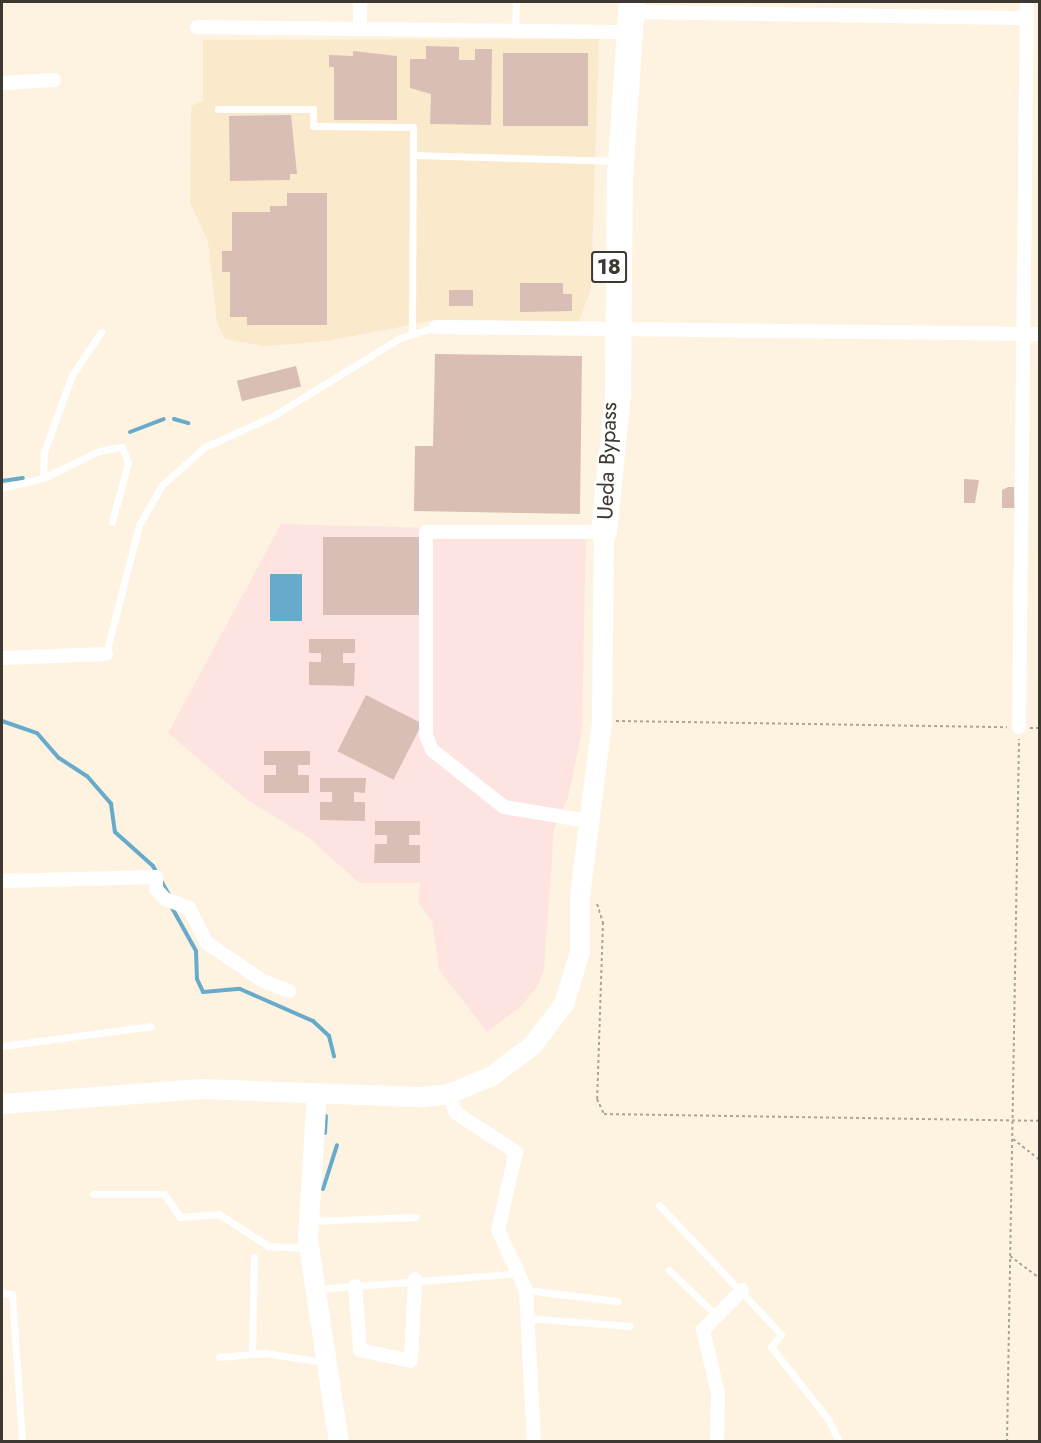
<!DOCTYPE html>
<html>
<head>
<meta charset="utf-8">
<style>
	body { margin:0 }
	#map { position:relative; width:1041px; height:1443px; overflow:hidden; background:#fef3e1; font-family:Jost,sans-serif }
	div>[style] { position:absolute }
	.built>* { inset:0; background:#fae9cb }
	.education>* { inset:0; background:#fee4e0 }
	.water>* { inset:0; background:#68aaca; transform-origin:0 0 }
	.stream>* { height:4px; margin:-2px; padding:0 2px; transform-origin:2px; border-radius:2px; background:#68aaca }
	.building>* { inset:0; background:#d9beb5; transform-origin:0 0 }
	.path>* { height:2px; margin-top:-1px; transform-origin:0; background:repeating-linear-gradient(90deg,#ada496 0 3px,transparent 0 6px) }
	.lane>* { height:7px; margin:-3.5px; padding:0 3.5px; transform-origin:3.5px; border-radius:3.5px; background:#fff }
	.street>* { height:14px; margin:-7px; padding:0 7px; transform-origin:7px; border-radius:7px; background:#fff }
	.secondary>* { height:20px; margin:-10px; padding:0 10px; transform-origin:10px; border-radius:10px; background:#fff }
	.highway>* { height:26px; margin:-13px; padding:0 13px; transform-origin:13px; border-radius:13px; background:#fff }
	span { translate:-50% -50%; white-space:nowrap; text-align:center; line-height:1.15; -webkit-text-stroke:4.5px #fff; paint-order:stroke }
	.shield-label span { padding:2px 4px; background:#fff; border:2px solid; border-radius:4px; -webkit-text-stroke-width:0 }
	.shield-label { font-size:21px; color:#3e3930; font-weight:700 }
	.street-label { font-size:22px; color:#3e3930 }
	.frame { position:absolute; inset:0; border:3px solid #3e3930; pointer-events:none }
</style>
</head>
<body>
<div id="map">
	<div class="built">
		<div style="clip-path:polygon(599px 39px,591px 289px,579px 321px,436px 320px,327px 341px,264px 346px,225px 339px,217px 323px,208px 241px,190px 203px,191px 106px,203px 101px,203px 40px)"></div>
	</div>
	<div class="education">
		<div style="clip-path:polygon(281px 524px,586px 532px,582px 731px,568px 798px,554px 829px,544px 969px,538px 986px,519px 1008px,487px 1032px,439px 970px,432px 921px,418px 902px,420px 883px,359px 883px,309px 838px,246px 799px,168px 733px)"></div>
	</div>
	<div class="water">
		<div style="left:270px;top:574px;width:32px;height:47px"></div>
	</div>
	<div class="stream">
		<div style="left:174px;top:419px;width:15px;rotate:16deg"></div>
		<div style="left:130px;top:432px;width:36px;rotate:-21deg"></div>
		<div style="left:2px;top:481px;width:21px;rotate:-8deg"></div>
		<div style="left:2px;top:721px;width:37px;rotate:19deg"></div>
		<div style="left:37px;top:733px;width:33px;rotate:49deg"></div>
		<div style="left:59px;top:758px;width:33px;rotate:33deg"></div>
		<div style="left:87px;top:776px;width:37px;rotate:49deg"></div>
		<div style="left:111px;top:804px;width:28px;rotate:82deg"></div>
		<div style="left:115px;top:832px;width:51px;rotate:41.8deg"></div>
		<div style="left:153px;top:866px;width:33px;rotate:61deg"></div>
		<div style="left:171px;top:906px;width:51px;rotate:60.9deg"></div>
		<div style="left:196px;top:951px;width:28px;rotate:88deg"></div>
		<div style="left:197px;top:979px;width:14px;rotate:65deg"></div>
		<div style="left:203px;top:992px;width:37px;rotate:-5deg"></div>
		<div style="left:240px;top:989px;width:80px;rotate:23.7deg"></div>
		<div style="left:313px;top:1021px;width:22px;rotate:43deg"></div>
		<div style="left:329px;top:1036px;width:21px;rotate:76deg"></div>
		<div style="left:325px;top:1133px;width:17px;rotate:-87deg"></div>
		<div style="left:323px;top:1189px;width:46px;rotate:-72.3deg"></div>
	</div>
	<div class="building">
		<div style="clip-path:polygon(426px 46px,459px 47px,459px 60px,475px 60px,475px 49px,492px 49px,491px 125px,430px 124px,431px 94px,410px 88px,410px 59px,426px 59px)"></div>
		<div style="clip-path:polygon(353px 51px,397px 56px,397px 120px,334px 120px,334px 67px,329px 67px,329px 55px,353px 56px)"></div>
		<div style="left:503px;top:53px;width:85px;height:73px"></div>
		<div style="clip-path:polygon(291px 115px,297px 174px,290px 174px,290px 180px,230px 181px,229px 116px)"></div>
		<div style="clip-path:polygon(287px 193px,327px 193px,327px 325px,247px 325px,247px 317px,230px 317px,230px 272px,222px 272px,222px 251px,232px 251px,232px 212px,270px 212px,270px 206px,287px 206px)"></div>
		<div style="clip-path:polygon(520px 283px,563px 283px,563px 294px,572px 294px,572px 311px,520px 312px)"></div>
		<div style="left:449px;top:290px;width:24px;height:16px"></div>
		<div style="clip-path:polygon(435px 354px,582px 356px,580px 514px,414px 511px,415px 446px,433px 446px)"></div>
		<div style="left:296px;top:366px;width:21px;height:61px;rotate:76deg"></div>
		<div style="clip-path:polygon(964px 479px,979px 480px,975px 503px,964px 503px)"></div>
		<div style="clip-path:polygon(1008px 487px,1014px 487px,1015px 508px,1002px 508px,1002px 490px)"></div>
		<div style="left:323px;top:537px;width:97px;height:78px"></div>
		<div style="clip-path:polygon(309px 639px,355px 639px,355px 653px,343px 653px,343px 663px,355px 663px,354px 686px,309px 685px,309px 662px,321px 662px,321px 653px,309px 653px)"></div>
		<div style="left:366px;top:695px;width:63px;height:63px;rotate:27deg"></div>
		<div style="clip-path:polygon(264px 751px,310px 751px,310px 765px,298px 765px,298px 775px,309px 775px,309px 793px,264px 793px,264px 775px,276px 775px,276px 765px,264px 765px)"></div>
		<div style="clip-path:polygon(320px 778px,366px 778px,365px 793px,354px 792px,354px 802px,365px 802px,365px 821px,320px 820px,320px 802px,332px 802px,332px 792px,320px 792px)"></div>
		<div style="clip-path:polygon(375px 821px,420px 821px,420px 835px,409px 835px,409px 845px,420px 845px,420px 863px,374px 863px,375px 844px,387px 844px,387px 835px,375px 835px)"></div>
	</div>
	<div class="path">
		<div style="left:616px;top:721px;width:391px;rotate:0.9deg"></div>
		<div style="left:1030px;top:728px;width:10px"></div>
		<div style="left:597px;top:904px;width:19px;rotate:72deg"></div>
		<div style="left:603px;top:922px;width:177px;rotate:91.9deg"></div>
		<div style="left:597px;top:1099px;width:17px;rotate:65deg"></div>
		<div style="left:604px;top:1114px;width:436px;rotate:0.9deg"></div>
		<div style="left:1013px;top:1139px;width:34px;rotate:38deg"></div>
		<div style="left:1010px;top:1256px;width:38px;rotate:37deg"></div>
		<div style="left:1007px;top:1442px;width:703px;rotate:-89.02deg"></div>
	</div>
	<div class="lane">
		<div style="left:515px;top:30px;width:28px;rotate:-88deg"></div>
		<div style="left:218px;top:109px;width:95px"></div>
		<div style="left:313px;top:109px;width:17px;rotate:90deg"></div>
		<div style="left:313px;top:126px;width:100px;rotate:0.6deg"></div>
		<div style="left:413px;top:127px;width:28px;rotate:90deg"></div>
		<div style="left:413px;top:155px;width:197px;rotate:1.7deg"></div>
		<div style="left:412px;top:333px;width:178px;rotate:-89.7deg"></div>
		<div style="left:43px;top:478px;width:26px;rotate:-88deg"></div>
		<div style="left:44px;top:452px;width:82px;rotate:-70deg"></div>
		<div style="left:72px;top:375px;width:52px;rotate:-56deg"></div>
		<div style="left:2px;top:488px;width:42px;rotate:-13.7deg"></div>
		<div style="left:43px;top:478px;width:62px;rotate:-25.7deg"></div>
		<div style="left:99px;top:451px;width:23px;rotate:-10deg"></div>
		<div style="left:122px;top:447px;width:17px;rotate:69deg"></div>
		<div style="left:128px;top:463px;width:61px;rotate:105.2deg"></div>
		<div style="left:106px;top:654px;width:133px;rotate:-75.7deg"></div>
		<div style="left:139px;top:525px;width:46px;rotate:-60.1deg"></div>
		<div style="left:162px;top:485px;width:57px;rotate:-41.5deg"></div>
		<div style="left:205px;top:447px;width:75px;rotate:-24.5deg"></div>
		<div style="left:273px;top:416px;width:149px;rotate:-31.6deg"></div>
		<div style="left:400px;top:338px;width:38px;rotate:-17deg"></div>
		<div style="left:2px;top:1046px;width:150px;rotate:-7.6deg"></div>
		<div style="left:93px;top:1194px;width:71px"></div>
		<div style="left:164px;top:1194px;width:28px;rotate:55deg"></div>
		<div style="left:180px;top:1217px;width:39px;rotate:-4deg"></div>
		<div style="left:219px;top:1214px;width:59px;rotate:33.1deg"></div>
		<div style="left:268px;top:1246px;width:38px;rotate:3deg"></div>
		<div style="left:659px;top:1205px;width:178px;rotate:46.6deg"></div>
		<div style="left:781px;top:1334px;width:16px;rotate:128deg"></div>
		<div style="left:771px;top:1347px;width:92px;rotate:51.6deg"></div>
		<div style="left:828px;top:1419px;width:25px;rotate:64deg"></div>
		<div style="left:311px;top:1221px;width:105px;rotate:-2.2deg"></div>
		<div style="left:669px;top:1270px;width:66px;rotate:43.8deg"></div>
		<div style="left:318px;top:1289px;width:203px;rotate:-4.5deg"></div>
		<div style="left:526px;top:1290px;width:92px;rotate:6.9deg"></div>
		<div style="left:2px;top:1293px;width:10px;rotate:6deg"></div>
		<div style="left:12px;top:1294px;width:148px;rotate:86.1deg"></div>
		<div style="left:527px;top:1318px;width:103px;rotate:4.4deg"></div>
		<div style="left:252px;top:1354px;width:97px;rotate:-88.8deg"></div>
		<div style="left:219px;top:1357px;width:46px;rotate:-5deg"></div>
		<div style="left:265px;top:1353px;width:59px;rotate:8.8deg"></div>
	</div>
	<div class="street">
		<div style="left:631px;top:12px;width:396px;rotate:0.9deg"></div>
		<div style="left:197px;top:27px;width:417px;rotate:0.7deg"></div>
		<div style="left:360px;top:27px;width:25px;rotate:-90deg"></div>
		<div style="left:2px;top:83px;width:52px;rotate:-3.3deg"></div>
		<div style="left:436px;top:327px;width:604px;rotate:0.66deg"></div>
		<div style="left:2px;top:658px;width:104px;rotate:-2.2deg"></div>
		<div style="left:1019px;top:727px;width:725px;rotate:-89.37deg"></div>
		<div style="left:588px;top:821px;width:85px;rotate:-170.5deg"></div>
		<div style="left:504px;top:807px;width:92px;rotate:-141.6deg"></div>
		<div style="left:432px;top:750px;width:16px;rotate:-112deg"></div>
		<div style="left:426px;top:735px;width:203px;rotate:-90deg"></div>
		<div style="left:426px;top:532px;width:178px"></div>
		<div style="left:2px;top:881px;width:154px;rotate:-1.5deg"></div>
		<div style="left:156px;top:877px;width:12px;rotate:90deg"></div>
		<div style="left:156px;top:889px;width:13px;rotate:48deg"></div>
		<div style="left:165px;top:899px;width:26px;rotate:21deg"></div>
		<div style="left:189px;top:908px;width:39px;rotate:63deg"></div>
		<div style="left:207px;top:943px;width:68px;rotate:34.2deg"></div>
		<div style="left:263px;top:981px;width:28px;rotate:21deg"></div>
		<div style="left:449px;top:1094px;width:20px;rotate:70deg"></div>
		<div style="left:456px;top:1113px;width:72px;rotate:33deg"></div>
		<div style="left:516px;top:1152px;width:80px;rotate:103deg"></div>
		<div style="left:498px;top:1230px;width:66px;rotate:65deg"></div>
		<div style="left:526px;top:1290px;width:152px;rotate:87deg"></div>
		<div style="left:355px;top:1286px;width:64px;rotate:85.5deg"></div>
		<div style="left:360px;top:1350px;width:52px;rotate:12.2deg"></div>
		<div style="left:411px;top:1361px;width:82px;rotate:-87.2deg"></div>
		<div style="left:717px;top:1442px;width:49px;rotate:-88.8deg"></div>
		<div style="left:718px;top:1393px;width:65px;rotate:-103.4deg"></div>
		<div style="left:703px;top:1330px;width:56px;rotate:-45.7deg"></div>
	</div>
	<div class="secondary">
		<div style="left:317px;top:1093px;width:147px;rotate:93.5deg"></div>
		<div style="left:308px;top:1240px;width:204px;rotate:81.3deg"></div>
		<div style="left:2px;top:1104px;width:200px;rotate:-4.3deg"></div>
		<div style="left:201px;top:1089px;width:223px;rotate:2.1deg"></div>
		<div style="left:424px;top:1097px;width:25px;rotate:-7deg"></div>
		<div style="left:449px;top:1094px;width:47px;rotate:-22.7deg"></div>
		<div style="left:492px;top:1076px;width:51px;rotate:-37.1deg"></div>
		<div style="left:533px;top:1045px;width:51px;rotate:-52.9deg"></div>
		<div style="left:564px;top:1004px;width:54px;rotate:-72.9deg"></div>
		<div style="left:580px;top:952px;width:56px;rotate:-90deg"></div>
		<div style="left:580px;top:896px;width:176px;rotate:-82.8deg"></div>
		<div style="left:602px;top:721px;width:189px;rotate:-89.4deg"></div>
	</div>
	<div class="highway">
		<div style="left:604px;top:532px;width:139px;rotate:-84.2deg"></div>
		<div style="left:618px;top:394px;width:217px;rotate:-89.5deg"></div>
		<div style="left:620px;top:177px;width:175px;rotate:-86.1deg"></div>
	</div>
	<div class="shield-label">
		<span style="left:609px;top:267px">18</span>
	</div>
	<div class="street-label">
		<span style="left:607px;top:461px;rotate:-88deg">Ueda Bypass</span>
	</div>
	<div class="frame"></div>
</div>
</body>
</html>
